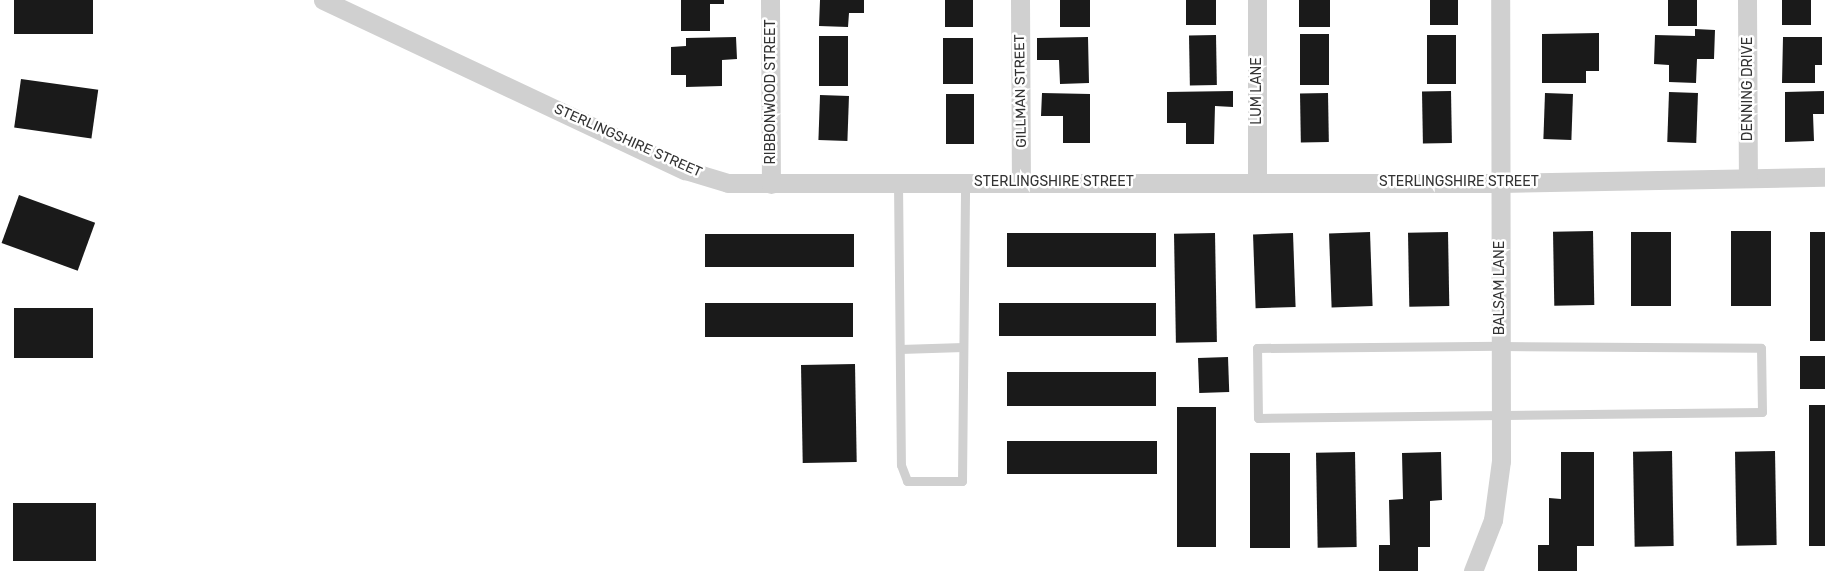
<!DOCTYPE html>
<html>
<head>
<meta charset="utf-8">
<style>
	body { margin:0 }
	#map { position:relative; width:1825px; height:571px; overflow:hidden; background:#fff; font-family:Rubik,sans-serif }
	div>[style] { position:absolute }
	.building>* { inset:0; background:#1a1a1a; transform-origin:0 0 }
	.lane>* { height:9px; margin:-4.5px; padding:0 4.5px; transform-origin:4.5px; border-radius:4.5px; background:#d0d0d0 }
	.street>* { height:19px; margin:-9.5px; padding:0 9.5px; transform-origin:9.5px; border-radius:9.5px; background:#d0d0d0 }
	span { translate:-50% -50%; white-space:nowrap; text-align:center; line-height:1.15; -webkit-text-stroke:5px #fff; paint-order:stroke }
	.street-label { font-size:14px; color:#333 }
</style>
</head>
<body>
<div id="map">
	<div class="building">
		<div style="left:14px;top:0;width:79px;height:34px"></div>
		<div style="clip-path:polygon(681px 0,724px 0,724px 4px,710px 4px,710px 31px,681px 31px)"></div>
		<div style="clip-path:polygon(820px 0,864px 0,864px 13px,849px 13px,848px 27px,819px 26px)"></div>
		<div style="left:945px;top:0;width:28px;height:27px"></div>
		<div style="left:1060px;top:0;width:30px;height:27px"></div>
		<div style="left:1186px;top:0;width:30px;height:25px"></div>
		<div style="left:1299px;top:0;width:31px;height:27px"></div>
		<div style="left:1430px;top:0;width:28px;height:25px"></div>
		<div style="left:1668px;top:0;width:29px;height:26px"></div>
		<div style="left:1782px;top:0;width:29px;height:25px"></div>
		<div style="clip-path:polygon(1695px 29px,1715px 30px,1714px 59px,1697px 59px,1696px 83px,1669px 82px,1669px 65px,1654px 64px,1655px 35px,1695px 36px)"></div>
		<div style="clip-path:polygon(1599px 33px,1599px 71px,1586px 71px,1586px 83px,1542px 83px,1542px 34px)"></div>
		<div style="left:1300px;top:34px;width:29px;height:51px"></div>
		<div style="left:1216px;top:35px;width:50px;height:27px;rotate:89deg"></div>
		<div style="left:1427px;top:35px;width:29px;height:49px"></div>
		<div style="left:819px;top:36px;width:29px;height:50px"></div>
		<div style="clip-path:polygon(736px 37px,737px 59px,722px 60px,722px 86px,686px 87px,686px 75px,671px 75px,671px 47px,686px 46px,686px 38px)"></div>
		<div style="clip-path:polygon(1088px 37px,1089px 83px,1060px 84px,1059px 60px,1037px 60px,1037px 38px)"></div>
		<div style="clip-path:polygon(1783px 37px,1822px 37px,1822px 65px,1815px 65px,1815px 83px,1782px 83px)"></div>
		<div style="left:943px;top:38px;width:30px;height:46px"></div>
		<div style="left:21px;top:79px;width:78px;height:49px;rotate:8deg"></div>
		<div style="clip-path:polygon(1233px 91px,1233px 107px,1215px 106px,1214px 144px,1186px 144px,1186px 123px,1167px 123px,1167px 92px)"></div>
		<div style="left:1451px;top:91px;width:52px;height:29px;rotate:89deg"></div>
		<div style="clip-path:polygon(1824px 91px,1824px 114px,1813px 114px,1814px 141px,1785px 142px,1785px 92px)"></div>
		<div style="left:1669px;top:92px;width:29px;height:50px;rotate:2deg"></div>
		<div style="clip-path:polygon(1042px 93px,1090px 94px,1090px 143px,1063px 143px,1063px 116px,1041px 116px)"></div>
		<div style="left:1328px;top:93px;width:49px;height:28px;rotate:89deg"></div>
		<div style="left:1545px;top:93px;width:28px;height:46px;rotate:2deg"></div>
		<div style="left:946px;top:94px;width:28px;height:50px"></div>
		<div style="left:820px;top:95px;width:29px;height:45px;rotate:2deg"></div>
		<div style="left:19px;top:195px;width:81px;height:51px;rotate:20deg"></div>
		<div style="left:1593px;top:231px;width:74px;height:40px;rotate:89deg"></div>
		<div style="left:1731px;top:231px;width:40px;height:75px"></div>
		<div style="left:1370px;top:232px;width:74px;height:41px;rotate:88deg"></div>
		<div style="left:1448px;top:232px;width:74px;height:40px;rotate:89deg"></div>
		<div style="left:1631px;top:232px;width:40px;height:74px"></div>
		<div style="left:1810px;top:232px;width:15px;height:109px"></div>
		<div style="left:1007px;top:233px;width:149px;height:34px"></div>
		<div style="left:1215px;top:233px;width:109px;height:41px;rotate:89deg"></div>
		<div style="left:1293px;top:233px;width:74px;height:40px;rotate:88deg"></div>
		<div style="left:854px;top:234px;width:33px;height:149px;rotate:90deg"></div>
		<div style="left:705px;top:303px;width:148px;height:34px"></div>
		<div style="left:999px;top:303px;width:157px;height:33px"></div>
		<div style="left:14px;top:308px;width:79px;height:50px"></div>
		<div style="left:1800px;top:356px;width:25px;height:33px"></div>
		<div style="left:1228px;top:357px;width:35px;height:30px;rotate:88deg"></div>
		<div style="left:855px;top:364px;width:98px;height:54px;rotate:89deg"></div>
		<div style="left:1156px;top:372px;width:34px;height:149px;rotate:90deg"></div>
		<div style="left:1825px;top:405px;width:141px;height:16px;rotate:90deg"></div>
		<div style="left:1177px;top:407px;width:39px;height:140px"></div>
		<div style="left:1157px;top:441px;width:33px;height:150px;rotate:90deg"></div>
		<div style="left:1672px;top:451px;width:95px;height:39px;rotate:89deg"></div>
		<div style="left:1775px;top:451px;width:94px;height:40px;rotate:89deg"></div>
		<div style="left:1355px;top:452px;width:95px;height:39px;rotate:89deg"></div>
		<div style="clip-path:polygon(1441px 452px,1442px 500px,1430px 501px,1430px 547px,1418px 547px,1418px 571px,1379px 571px,1379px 545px,1390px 545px,1389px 500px,1403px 499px,1402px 453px)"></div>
		<div style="clip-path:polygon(1561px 452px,1594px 452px,1594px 546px,1577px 546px,1577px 571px,1538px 571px,1538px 545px,1549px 545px,1549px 498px,1561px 499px)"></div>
		<div style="left:1250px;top:453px;width:40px;height:95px"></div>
		<div style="left:13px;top:503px;width:83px;height:58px"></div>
	</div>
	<div class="lane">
		<div style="left:898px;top:183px;width:282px;rotate:89.4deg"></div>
		<div style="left:901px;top:465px;width:17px;rotate:69deg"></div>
		<div style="left:907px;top:481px;width:55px"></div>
		<div style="left:962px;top:481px;width:299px;rotate:-89.4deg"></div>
		<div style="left:1501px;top:346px;width:260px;rotate:0.4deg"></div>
		<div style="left:1761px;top:348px;width:64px;rotate:89.1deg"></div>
		<div style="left:1762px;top:412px;width:504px;rotate:179.32deg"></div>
		<div style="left:1258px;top:418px;width:70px;rotate:-90.8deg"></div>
		<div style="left:1257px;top:348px;width:244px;rotate:-0.5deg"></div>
		<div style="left:900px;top:349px;width:63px;rotate:-1.8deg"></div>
	</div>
	<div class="street">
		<div style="left:323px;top:0;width:400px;rotate:25.2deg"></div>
		<div style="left:685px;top:170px;width:45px;rotate:16.8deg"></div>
		<div style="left:728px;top:183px;width:772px"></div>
		<div style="left:1500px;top:183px;width:325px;rotate:-1.1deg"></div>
		<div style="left:770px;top:0;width:184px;rotate:89.7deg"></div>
		<div style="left:1020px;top:0;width:181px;rotate:89.7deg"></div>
		<div style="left:1257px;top:0;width:183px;rotate:90deg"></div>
		<div style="left:1747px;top:0;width:178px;rotate:89.7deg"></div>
		<div style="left:1473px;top:571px;width:55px;rotate:-68.6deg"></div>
		<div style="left:1493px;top:520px;width:60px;rotate:-82.3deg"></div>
		<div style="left:1501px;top:461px;width:461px;rotate:-90.1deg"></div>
	</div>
	<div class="street-label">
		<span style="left:1748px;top:89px;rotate:-90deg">DENNING DRIVE</span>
		<span style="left:1021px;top:91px;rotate:-91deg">GILLMAN STREET</span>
		<span style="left:1257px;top:91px;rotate:-90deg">LUM LANE</span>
		<span style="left:771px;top:92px;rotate:-90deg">RIBBONWOOD STREET</span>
		<span style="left:628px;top:141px;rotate:24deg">STERLINGSHIRE STREET</span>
		<span style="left:1054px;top:182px">STERLINGSHIRE STREET</span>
		<span style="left:1459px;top:182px">STERLINGSHIRE STREET</span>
		<span style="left:1500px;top:288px;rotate:-90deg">BALSAM LANE</span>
	</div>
</div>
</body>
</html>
